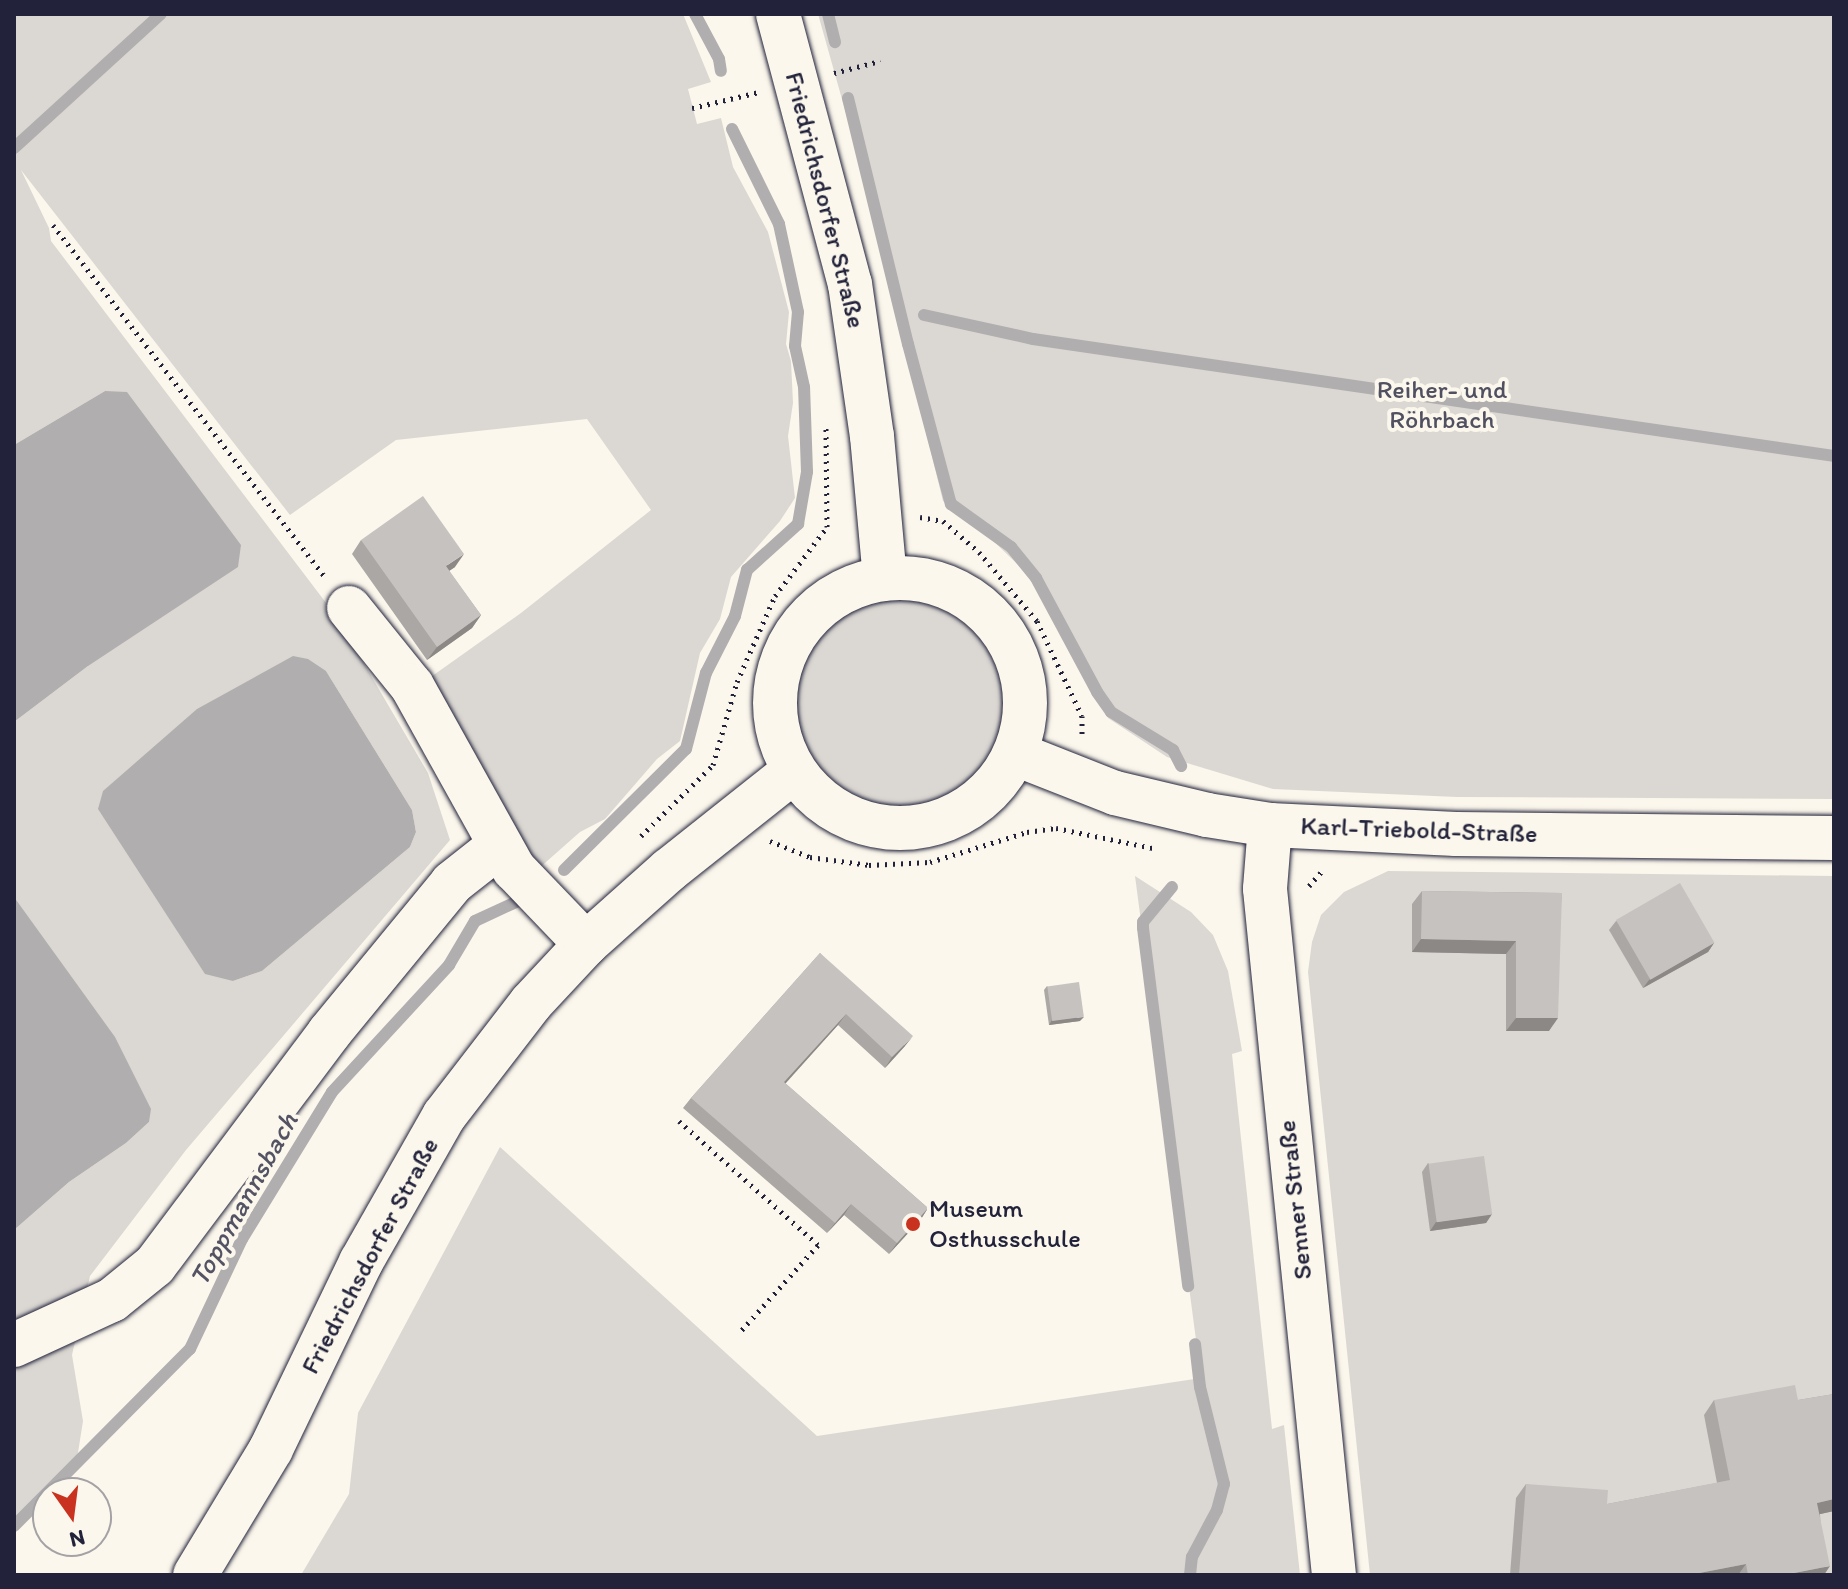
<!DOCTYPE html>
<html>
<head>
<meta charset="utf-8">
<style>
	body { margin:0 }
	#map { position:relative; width:1848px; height:1589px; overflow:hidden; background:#fbf7ec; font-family:Itim,sans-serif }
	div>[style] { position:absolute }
	.green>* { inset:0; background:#dbd8d3 }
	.round { border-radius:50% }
	.water>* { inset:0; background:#b1aeb0 }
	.stream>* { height:12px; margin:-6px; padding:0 6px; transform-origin:6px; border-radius:6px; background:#b1aeb0 }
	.path>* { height:5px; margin-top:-2.5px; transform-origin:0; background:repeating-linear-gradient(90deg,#22223b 0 2px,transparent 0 8px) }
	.roads { filter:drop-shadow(0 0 2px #22223b) drop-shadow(0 0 2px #22223b) }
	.minor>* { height:44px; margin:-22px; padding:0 22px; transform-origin:22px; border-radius:22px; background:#fbf7ec }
	.major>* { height:44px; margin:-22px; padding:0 22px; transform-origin:22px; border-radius:22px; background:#fbf7ec }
	.major>.ring { margin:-22px; padding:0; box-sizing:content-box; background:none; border:44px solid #fbf7ec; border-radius:50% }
	.wall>* { inset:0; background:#aaa7a5 }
	.shaded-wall>* { inset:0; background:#8b8886 }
	.building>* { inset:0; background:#c6c2c0; transform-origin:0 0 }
	.dots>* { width:22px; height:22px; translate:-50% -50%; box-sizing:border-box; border:4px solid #fbf7ec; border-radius:50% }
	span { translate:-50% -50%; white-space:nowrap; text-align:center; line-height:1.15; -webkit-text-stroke:8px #fbf7ec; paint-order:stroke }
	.street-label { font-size:26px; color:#22223b }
	.park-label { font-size:26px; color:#505061 }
	.poi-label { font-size:26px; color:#22223b }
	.left { translate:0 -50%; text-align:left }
	.water-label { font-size:28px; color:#545364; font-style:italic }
	.frame { position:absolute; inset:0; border:16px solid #22223b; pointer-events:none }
	.north { position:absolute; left:32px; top:1477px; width:80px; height:80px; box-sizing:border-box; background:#fbf7ec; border:2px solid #a4a2a5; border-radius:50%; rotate:166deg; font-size:22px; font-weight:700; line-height:32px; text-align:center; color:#22223b }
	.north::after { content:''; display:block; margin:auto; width:28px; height:36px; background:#c8321e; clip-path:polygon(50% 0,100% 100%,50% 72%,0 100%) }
</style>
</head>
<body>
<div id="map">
	<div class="green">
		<div style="clip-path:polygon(evenodd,14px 14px,683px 14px,711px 82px,688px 89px,697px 124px,721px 118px,733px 167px,768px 232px,789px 312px,786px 344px,791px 361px,793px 403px,788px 436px,795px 498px,780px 521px,731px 577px,720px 619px,700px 653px,680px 741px,657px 759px,605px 819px,580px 832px,537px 870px,428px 679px,521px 613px,651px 510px,587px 419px,396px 440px,290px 515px,21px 170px,49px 228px,51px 241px,336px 616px,428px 773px,450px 840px,186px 1150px,90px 1276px,72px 1355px,83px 1421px,77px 1459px,14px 1532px,14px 1230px,69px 1182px,126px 1143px,149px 1122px,14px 897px,14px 722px,88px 666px,105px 391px,14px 445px,14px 14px,326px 671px,412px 810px,416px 832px,410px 847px,262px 971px,233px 981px,326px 671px)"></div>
		<div style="clip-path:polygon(818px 14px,1834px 14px,1834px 799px,1457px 797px,1273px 789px,1167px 757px,1108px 718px,1036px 582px,986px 534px,943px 501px,858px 156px)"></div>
		<div class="round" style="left:795px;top:600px;width:208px;height:208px"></div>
		<div style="clip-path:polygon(1388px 871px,1834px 876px,1834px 1575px,1370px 1575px,1308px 972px,1312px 942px,1321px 915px,1344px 892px)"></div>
		<div style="clip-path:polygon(1135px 876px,1191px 912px,1213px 935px,1228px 971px,1242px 1051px,1232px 1054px,1272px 1429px,1284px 1425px,1300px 1575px,301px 1575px,349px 1494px,358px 1413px,500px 1147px,817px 1436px,1201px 1378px)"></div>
	</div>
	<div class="water">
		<div style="clip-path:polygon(105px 391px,127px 392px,241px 545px,238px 567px,88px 666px,14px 722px,14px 445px)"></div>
		<div style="clip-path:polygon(293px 656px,308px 659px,326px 671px,412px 810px,416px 832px,410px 847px,262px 971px,233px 981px,205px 974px,98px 809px,103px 791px,197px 709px)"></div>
		<div style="clip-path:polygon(14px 897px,115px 1037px,151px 1109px,149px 1122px,126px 1143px,69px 1182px,14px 1230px)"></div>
	</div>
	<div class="stream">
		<div style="left:695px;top:14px;width:51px;rotate:61.9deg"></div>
		<div style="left:719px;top:59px;width:12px;rotate:81deg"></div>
		<div style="left:828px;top:14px;width:29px;rotate:76deg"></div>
		<div style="left:848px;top:98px;width:253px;rotate:76.3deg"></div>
		<div style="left:908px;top:344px;width:166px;rotate:75deg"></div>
		<div style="left:951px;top:504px;width:74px;rotate:35.6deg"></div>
		<div style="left:1011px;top:547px;width:40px;rotate:51deg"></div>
		<div style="left:1036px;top:578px;width:129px;rotate:61.8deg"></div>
		<div style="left:1097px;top:692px;width:24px;rotate:55deg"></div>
		<div style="left:1111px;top:712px;width:73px;rotate:31.5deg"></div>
		<div style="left:1173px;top:750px;width:18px;rotate:63deg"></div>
		<div style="left:14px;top:148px;width:199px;rotate:-42.4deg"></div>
		<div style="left:924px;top:315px;width:112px;rotate:12.4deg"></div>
		<div style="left:1033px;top:339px;width:809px;rotate:8.31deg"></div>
		<div style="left:564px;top:870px;width:172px;rotate:-44.8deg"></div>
		<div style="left:686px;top:749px;width:79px;rotate:-75.3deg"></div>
		<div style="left:706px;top:673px;width:64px;rotate:-63deg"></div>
		<div style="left:735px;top:616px;width:48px;rotate:-75.4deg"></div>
		<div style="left:747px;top:570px;width:69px;rotate:-42deg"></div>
		<div style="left:798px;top:524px;width:53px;rotate:-80.2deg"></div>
		<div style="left:807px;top:472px;width:85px;rotate:-92deg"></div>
		<div style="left:804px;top:387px;width:42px;rotate:-102.4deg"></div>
		<div style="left:795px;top:346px;width:34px;rotate:-85deg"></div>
		<div style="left:798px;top:312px;width:90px;rotate:-102.2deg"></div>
		<div style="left:779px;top:224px;width:106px;rotate:-116.3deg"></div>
		<div style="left:1172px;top:887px;width:45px;rotate:129.6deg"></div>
		<div style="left:1143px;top:922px;width:6px;rotate:90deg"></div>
		<div style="left:1143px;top:928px;width:361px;rotate:82.8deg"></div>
		<div style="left:14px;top:1526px;width:250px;rotate:-45.2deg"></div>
		<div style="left:190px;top:1349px;width:122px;rotate:-64.7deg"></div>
		<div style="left:242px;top:1239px;width:172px;rotate:-58.5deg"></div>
		<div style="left:332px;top:1092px;width:173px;rotate:-47.3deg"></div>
		<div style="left:449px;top:965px;width:51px;rotate:-59.4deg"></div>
		<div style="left:475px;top:921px;width:47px;rotate:-24.9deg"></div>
		<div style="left:1190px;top:1575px;width:18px;rotate:-84deg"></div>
		<div style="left:1192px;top:1557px;width:53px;rotate:-62deg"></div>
		<div style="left:1217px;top:1510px;width:27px;rotate:-75deg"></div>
		<div style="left:1224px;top:1484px;width:100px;rotate:-103.9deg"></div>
		<div style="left:1200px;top:1387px;width:43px;rotate:-96.6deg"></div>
	</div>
	<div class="path">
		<div style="left:834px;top:73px;width:48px;rotate:-14.6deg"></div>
		<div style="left:692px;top:108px;width:69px;rotate:-13.4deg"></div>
		<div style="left:53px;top:225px;width:443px;rotate:52.3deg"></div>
		<div style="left:920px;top:517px;width:23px;rotate:10deg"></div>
		<div style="left:943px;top:521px;width:48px;rotate:40.7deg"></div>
		<div style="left:979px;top:552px;width:90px;rotate:50deg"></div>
		<div style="left:1037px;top:621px;width:105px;rotate:64.7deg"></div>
		<div style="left:1082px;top:716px;width:19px;rotate:90deg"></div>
		<div style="left:641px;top:836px;width:101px;rotate:-44.6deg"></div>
		<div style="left:713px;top:765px;width:86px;rotate:-73.9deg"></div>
		<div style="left:737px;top:682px;width:94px;rotate:-66.2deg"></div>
		<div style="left:775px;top:596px;width:86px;rotate:-53deg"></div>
		<div style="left:827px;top:527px;width:101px;rotate:-90.6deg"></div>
		<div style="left:770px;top:841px;width:43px;rotate:21.8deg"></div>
		<div style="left:810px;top:857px;width:60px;rotate:7.7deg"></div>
		<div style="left:869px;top:865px;width:61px;rotate:-2.8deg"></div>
		<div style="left:930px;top:862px;width:102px;rotate:-17.2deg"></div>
		<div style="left:1027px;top:832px;width:29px;rotate:-8deg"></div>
		<div style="left:1056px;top:828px;width:103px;rotate:11.7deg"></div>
		<div style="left:1309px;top:886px;width:21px;rotate:-49deg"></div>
		<div style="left:679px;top:1121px;width:186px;rotate:41.7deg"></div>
		<div style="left:818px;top:1245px;width:118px;rotate:131.9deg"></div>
	</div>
	<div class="roads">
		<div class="minor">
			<div style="left:349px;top:608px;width:100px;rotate:51.1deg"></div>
			<div style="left:412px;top:686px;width:210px;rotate:60.9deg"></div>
			<div style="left:514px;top:869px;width:104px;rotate:46.2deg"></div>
			<div style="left:1016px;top:754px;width:106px;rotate:21.5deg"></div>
			<div style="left:1115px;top:793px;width:95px;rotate:13.4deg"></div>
			<div style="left:1207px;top:815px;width:64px;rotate:9deg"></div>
			<div style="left:1270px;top:825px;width:186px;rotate:2.8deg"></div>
			<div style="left:1456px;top:834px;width:378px;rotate:0.6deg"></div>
			<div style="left:1270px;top:825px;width:64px;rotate:94.5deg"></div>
			<div style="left:1265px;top:889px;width:689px;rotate:84.26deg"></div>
			<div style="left:14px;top:1345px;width:108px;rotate:-24.7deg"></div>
			<div style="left:112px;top:1300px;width:55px;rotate:-39.1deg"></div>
			<div style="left:155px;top:1265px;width:290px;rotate:-53.1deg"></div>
			<div style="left:329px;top:1033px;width:194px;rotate:-50.6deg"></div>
			<div style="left:452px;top:883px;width:60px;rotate:-38.2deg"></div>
		</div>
		<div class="major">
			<div style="left:778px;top:14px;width:279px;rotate:75.1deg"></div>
			<div style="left:850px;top:284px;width:154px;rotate:81.8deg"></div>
			<div style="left:872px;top:436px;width:143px;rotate:84.8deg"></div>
			<div class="ring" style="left:775px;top:578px;width:206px;height:206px"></div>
			<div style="left:195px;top:1575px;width:147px;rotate:-58.9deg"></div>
			<div style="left:271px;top:1449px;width:208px;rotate:-64.3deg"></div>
			<div style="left:361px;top:1262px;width:168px;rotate:-60.4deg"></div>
			<div style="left:444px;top:1116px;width:143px;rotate:-52.4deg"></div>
			<div style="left:531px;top:1003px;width:81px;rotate:-47deg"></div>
			<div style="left:586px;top:944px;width:111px;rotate:-41.7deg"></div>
			<div style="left:669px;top:870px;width:159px;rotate:-38.4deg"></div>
		</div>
	</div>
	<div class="wall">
		<div style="clip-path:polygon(361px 540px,455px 567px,449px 571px,481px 615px,472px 628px,427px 660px,352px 554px)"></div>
		<div style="clip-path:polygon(1422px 891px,1562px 893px,1549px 1031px,1506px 1031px,1506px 954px,1412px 952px,1412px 904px)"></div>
		<div style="clip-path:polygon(1616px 921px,1714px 943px,1708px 952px,1643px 988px,1609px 930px)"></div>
		<div style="clip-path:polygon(820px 953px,905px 1046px,885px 1068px,838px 1025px,785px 1083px,928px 1208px,921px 1219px,889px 1254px,844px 1215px,827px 1233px,683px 1108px,691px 1098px)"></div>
		<div style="clip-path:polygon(1047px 986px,1080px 1021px,1049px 1025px,1044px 990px)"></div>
		<div style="clip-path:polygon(1428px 1163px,1492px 1214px,1486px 1223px,1430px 1231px,1422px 1172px)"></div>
		<div style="clip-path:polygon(1834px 1394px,1834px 1511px,1820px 1514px,1824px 1575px,1510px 1575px,1516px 1498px,1526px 1484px,1607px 1504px,1717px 1483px,1704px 1415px,1714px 1400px,1798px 1400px)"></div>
	</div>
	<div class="shaded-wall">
		<div style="clip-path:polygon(464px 554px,455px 567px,437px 579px,446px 566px)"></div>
		<div style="clip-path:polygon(481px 615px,472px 628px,427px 660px,437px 647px)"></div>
		<div style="clip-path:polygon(1421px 939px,1516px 941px,1506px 954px,1412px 952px)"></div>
		<div style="clip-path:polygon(1714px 943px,1708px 952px,1643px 988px,1649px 980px)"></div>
		<div style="clip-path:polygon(846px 1014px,838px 1025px,777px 1093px,784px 1082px)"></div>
		<div style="clip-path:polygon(1084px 1017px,1080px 1021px,1049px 1025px,1052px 1020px)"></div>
		<div style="clip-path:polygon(1516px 1018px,1558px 1018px,1549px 1031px,1506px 1031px)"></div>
		<div style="clip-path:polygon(913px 1036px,905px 1046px,885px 1068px,892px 1057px)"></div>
		<div style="clip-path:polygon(851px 1204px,844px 1215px,827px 1233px,835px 1223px)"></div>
		<div style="clip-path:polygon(928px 1208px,921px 1219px,889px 1254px,897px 1243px)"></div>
		<div style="clip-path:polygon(1492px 1214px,1486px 1223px,1430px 1231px,1436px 1222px)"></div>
		<div style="clip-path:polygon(1834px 1499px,1834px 1511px,1807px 1517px,1817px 1503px)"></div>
		<div style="clip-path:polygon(1746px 1564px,1738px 1575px,1689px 1575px)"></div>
		<div style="clip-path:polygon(1830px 1566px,1824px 1575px,1784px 1575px)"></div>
	</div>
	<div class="building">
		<div style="clip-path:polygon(423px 496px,464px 554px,446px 566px,481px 615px,437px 647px,361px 540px)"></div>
		<div style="left:1680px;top:883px;width:69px;height:74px;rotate:60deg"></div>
		<div style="clip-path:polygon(1422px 891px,1562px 893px,1558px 1018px,1516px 1018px,1516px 941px,1421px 939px)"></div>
		<div style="clip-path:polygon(820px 953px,913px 1036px,892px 1057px,846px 1014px,784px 1082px,928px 1208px,897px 1243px,851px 1204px,835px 1223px,691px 1098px)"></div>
		<div style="left:1079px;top:982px;width:35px;height:32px;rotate:82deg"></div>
		<div style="left:1484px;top:1156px;width:59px;height:56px;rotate:82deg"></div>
		<div style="clip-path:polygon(1795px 1385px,1798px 1400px,1834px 1394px,1834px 1499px,1817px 1503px,1830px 1566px,1784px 1575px,1748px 1575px,1746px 1564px,1689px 1575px,1519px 1575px,1526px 1484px,1608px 1490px,1607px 1504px,1730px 1480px,1714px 1400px)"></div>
	</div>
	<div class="dots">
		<div style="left:913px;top:1224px;background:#c8321e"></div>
	</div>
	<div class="street-label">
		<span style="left:825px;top:200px;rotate:76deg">Friedrichsdorfer Straße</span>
		<span style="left:1419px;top:830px;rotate:2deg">Karl-Triebold-Straße</span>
		<span style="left:1295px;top:1200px;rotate:-96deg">Senner Straße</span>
		<span style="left:370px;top:1256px;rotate:-62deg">Friedrichsdorfer Straße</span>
	</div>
	<div class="park-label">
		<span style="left:1442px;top:405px">Reiher- und<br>Röhrbach</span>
	</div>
	<div class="poi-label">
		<span class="left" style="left:929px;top:1224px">Museum<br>Osthusschule</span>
	</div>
	<div class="water-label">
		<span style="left:243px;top:1199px;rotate:-61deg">Toppmannsbach</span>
	</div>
	<div class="frame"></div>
	<div class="north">N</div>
</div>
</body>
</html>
